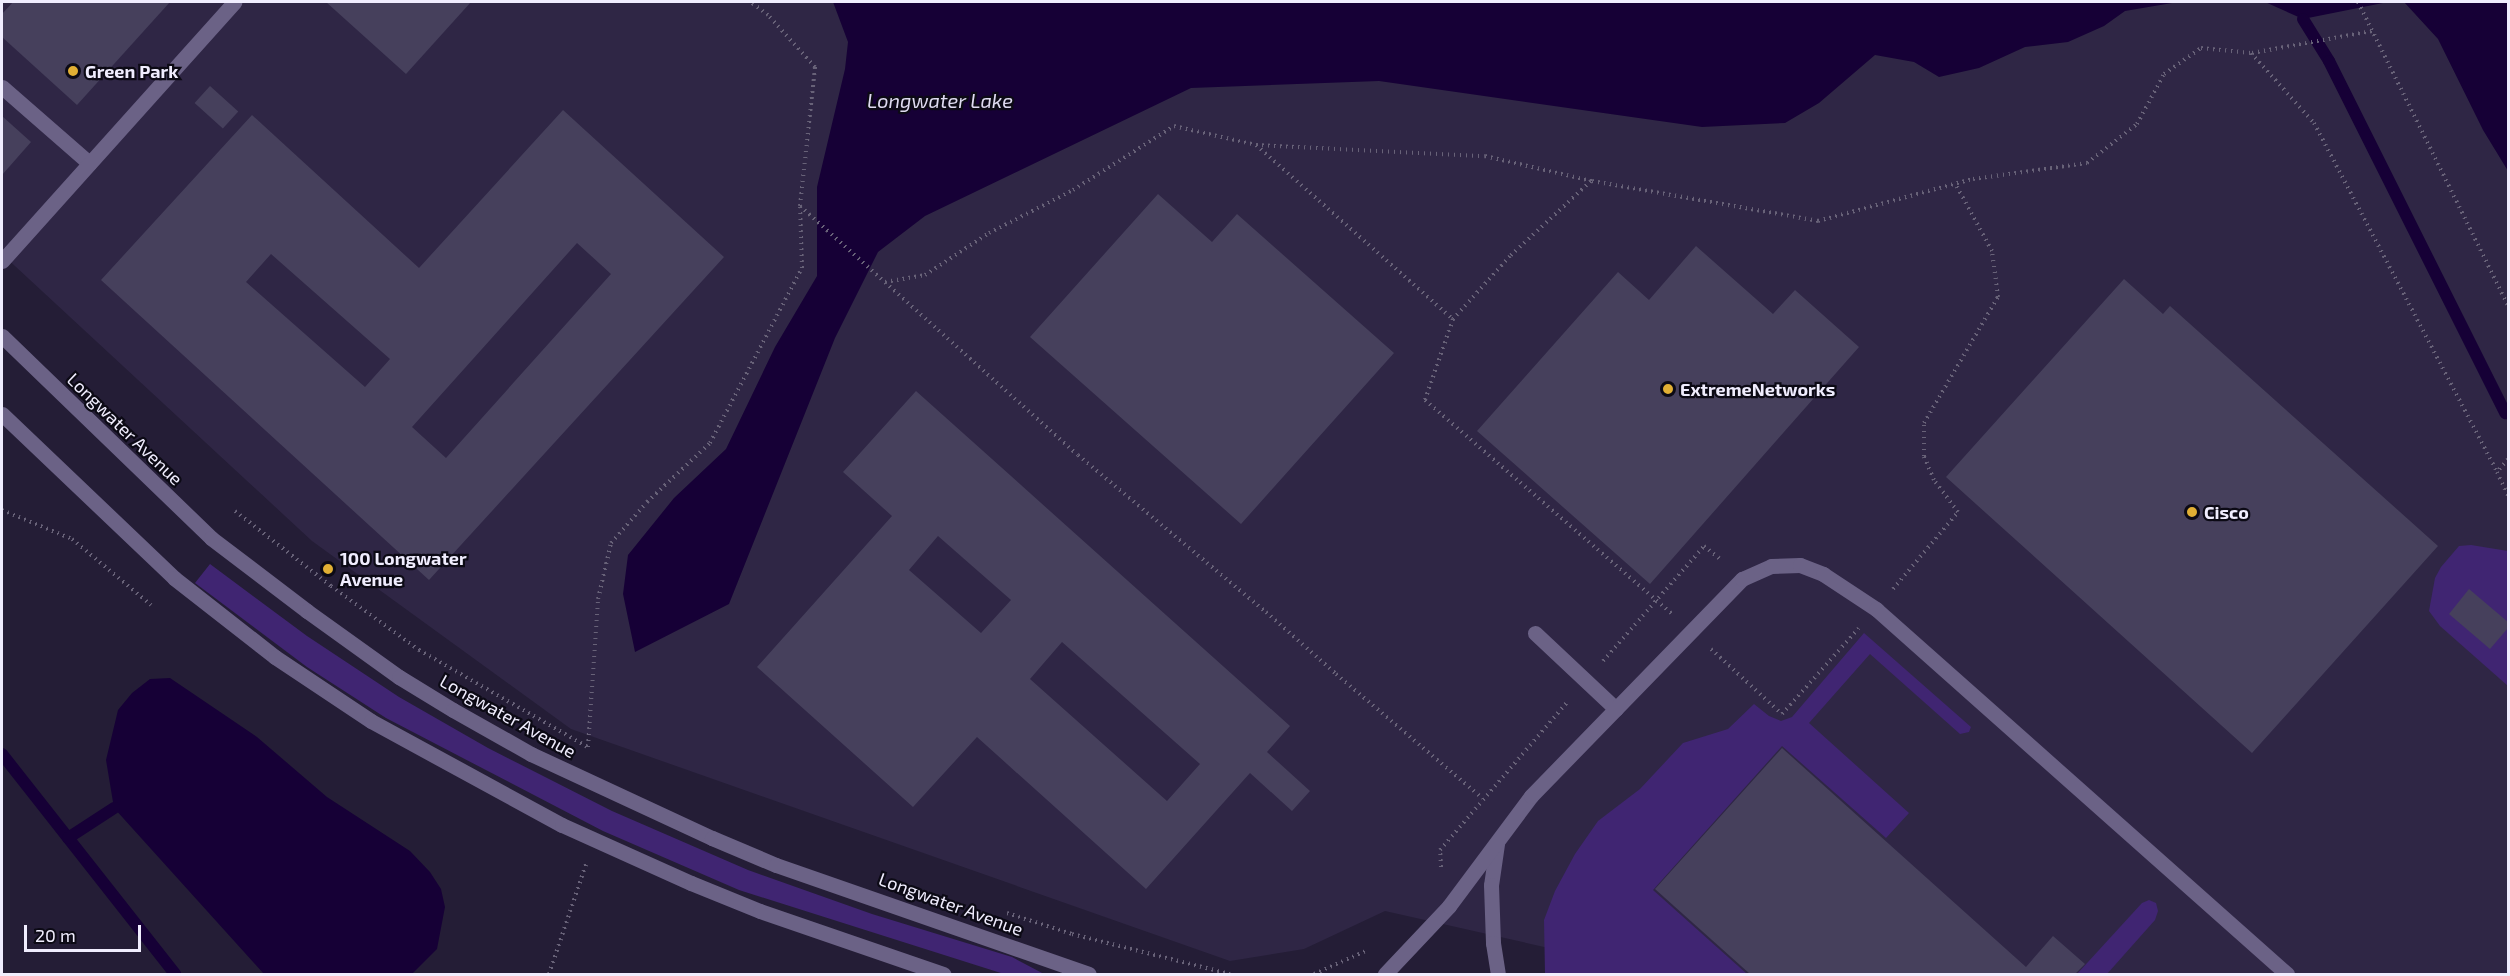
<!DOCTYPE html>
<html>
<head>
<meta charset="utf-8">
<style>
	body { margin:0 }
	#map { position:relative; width:2510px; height:976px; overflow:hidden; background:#241d36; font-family:"Exo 2",sans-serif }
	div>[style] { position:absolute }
	.built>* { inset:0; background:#2f2645 }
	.green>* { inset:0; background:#402572 }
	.water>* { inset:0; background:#160036 }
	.stream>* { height:12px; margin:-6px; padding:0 6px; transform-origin:6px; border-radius:6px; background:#160036 }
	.building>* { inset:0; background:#46405c; transform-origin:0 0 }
	.path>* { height:4px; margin-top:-2px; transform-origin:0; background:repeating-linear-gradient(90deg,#686278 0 1.5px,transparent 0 6px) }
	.service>* { height:15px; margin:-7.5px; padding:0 7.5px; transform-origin:7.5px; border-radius:7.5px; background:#6b6286 }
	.tertiary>* { height:15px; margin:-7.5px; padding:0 7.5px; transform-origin:7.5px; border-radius:7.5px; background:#6b6286 }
	.dots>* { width:16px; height:16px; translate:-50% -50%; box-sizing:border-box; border:3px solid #0c0a15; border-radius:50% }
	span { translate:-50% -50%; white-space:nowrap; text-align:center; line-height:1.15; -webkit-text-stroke:4.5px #0c0a15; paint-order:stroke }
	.poi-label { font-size:18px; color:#f0edfe; font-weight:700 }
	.left { translate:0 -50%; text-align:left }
	.street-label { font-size:18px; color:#f0edfe }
	.water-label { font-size:20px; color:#dfdbf1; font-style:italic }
	.frame { position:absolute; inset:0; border:3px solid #f0edfe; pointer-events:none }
	.scale { position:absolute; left:24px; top:925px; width:117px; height:27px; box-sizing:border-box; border:3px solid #f0edfe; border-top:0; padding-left:8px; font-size:18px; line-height:21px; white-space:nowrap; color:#f0edfe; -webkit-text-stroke:4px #0c0a15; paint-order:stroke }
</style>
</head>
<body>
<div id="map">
	<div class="built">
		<div style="clip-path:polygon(2px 2px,2508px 2px,2508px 974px,1581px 974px,1571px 953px,1385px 911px,1304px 949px,1230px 961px,571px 729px,312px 541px,2px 254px)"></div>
	</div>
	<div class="green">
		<div style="clip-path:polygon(2471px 545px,2508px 551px,2508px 686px,2440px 626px,2429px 611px,2435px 578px,2441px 567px,2459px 546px)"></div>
		<div style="clip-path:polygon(210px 564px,307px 636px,399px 697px,488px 748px,612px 811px,748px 870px,872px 914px,1012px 957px,1044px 974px,1004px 974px,739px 890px,603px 831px,386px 718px,307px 667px,195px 583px)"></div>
		<div style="clip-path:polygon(1864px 633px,1971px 727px,1969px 732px,1960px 734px,1870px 654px,1809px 723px,1909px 813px,1886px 838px,1782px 746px,1653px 890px,1747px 974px,1545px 974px,1544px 920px,1555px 891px,1575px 854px,1598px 821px,1640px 789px,1683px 743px,1728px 729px,1754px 704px,1769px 716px,1781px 721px,1792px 717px)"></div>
		<div style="clip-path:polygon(2149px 900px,2156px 903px,2158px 911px,2155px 920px,2107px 974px,2077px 974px,2142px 903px)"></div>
	</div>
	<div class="water">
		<div style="clip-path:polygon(833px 2px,2178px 2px,2125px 11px,2104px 26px,2068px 42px,2025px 47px,1979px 68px,1939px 77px,1914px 62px,1875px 55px,1819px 103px,1785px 123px,1702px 127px,1379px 81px,1191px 88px,925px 216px,878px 252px,835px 338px,729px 604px,635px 652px,623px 594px,628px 555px,674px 498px,726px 449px,775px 347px,817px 276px,817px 187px,845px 69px,848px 42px)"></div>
		<div style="clip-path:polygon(2265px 2px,2388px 2px,2303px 19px)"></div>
		<div style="clip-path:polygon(2404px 2px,2508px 2px,2508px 171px,2483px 130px,2438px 39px)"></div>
		<div style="clip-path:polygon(170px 678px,257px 737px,327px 797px,410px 851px,430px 872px,441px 889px,445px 907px,437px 949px,412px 974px,264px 974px,114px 808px,106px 760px,118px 710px,132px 693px,150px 679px)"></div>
	</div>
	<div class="stream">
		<div style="left:2303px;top:19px;width:49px;rotate:58.2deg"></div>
		<div style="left:2329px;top:61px;width:394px;rotate:63.4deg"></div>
		<div style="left:2px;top:754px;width:280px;rotate:51.8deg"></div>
		<div style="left:68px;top:838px;width:55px;rotate:-33.1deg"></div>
	</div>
	<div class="building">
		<div style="clip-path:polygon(13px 2px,170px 2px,77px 105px,2px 37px,2px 14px)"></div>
		<div style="clip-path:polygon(326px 2px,471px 2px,406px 74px)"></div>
		<div style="left:210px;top:86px;width:38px;height:23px;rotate:42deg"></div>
		<div style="clip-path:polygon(evenodd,563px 110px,724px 257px,429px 580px,101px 280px,252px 115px,419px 268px,563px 110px,577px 243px,611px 274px,446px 458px,412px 427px,577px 243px,563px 110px,271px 254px,390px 359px,365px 387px,246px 282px,271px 254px)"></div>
		<div style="clip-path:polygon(2px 116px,31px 142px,2px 175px)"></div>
		<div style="clip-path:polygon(1158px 194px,1212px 242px,1237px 214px,1394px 353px,1241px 524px,1030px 337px)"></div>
		<div style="clip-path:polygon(1696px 246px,1773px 314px,1795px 290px,1859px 347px,1650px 584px,1477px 431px,1618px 272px,1649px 300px)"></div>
		<div style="clip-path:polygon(2124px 279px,2163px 314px,2170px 306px,2438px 546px,2252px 753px,1946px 477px)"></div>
		<div style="clip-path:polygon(evenodd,916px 391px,1290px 726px,1267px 752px,1310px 791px,1292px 811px,1250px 773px,1146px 889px,977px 737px,913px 807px,757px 667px,892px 516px,843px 472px,916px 391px,938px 536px,1011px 600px,981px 633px,909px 570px,938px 536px,916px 391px,1062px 642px,1200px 764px,1167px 801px,1030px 679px,1062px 642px)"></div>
		<div style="clip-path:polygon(2469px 589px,2508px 622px,2508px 628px,2490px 649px,2449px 614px)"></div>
		<div style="clip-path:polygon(1782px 748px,2026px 967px,2053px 936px,2085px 964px,2075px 974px,1750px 974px,1655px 889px)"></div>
	</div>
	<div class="path">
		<div style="left:2358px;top:2px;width:338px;rotate:63.7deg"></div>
		<div style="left:2252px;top:53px;width:122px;rotate:-10.4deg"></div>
		<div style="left:1256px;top:145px;width:263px;rotate:41.5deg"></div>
		<div style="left:1591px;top:181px;width:110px;rotate:137.2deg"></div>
		<div style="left:1510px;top:256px;width:85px;rotate:132.1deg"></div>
		<div style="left:1453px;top:319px;width:86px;rotate:109.1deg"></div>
		<div style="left:1425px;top:400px;width:327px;rotate:40.9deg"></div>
		<div style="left:800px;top:206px;width:373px;rotate:41.9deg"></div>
		<div style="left:1078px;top:455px;width:245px;rotate:39.9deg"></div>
		<div style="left:1266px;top:612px;width:94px;rotate:41.5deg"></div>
		<div style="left:1336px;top:674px;width:192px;rotate:40.3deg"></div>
		<div style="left:885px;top:282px;width:41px;rotate:-9.9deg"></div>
		<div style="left:925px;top:275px;width:77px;rotate:-33.3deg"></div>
		<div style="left:989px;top:233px;width:94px;rotate:-27.1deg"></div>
		<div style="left:1073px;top:190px;width:120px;rotate:-32.4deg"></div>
		<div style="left:1174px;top:126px;width:84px;rotate:13deg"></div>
		<div style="left:1256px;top:145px;width:229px;rotate:2.8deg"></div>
		<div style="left:1485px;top:156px;width:110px;rotate:13.2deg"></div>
		<div style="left:1592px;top:181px;width:230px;rotate:10deg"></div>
		<div style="left:1818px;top:221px;width:161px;rotate:-15.2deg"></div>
		<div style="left:1973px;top:179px;width:115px;rotate:-8deg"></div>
		<div style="left:2087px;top:163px;width:63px;rotate:-38deg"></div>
		<div style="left:2137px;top:124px;width:57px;rotate:-61.6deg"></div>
		<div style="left:2164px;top:74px;width:45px;rotate:-35.1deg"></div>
		<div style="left:2201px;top:48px;width:50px;rotate:5.7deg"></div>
		<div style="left:2251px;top:53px;width:94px;rotate:48deg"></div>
		<div style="left:2314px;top:123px;width:394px;rotate:62.3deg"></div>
		<div style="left:2508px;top:459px;width:17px;rotate:130deg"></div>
		<div style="left:2497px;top:472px;width:26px;rotate:65deg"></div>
		<div style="left:2px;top:510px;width:76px;rotate:22.5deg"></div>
		<div style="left:72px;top:539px;width:103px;rotate:39.9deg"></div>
		<div style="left:235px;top:511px;width:122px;rotate:38deg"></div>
		<div style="left:331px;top:586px;width:109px;rotate:36deg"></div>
		<div style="left:419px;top:650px;width:195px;rotate:29.9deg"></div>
		<div style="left:1893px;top:589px;width:101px;rotate:-49.8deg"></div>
		<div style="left:1958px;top:512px;width:40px;rotate:-127deg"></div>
		<div style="left:1934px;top:480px;width:26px;rotate:-113deg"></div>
		<div style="left:1924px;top:456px;width:33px;rotate:-90deg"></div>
		<div style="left:1924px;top:423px;width:146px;rotate:-59.6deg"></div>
		<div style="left:1998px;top:297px;width:46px;rotate:-97.4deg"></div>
		<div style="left:1992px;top:251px;width:75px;rotate:-118.6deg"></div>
		<div style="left:1711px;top:649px;width:96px;rotate:42.5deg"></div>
		<div style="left:1782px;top:714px;width:115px;rotate:-48.2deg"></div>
		<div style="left:1603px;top:661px;width:153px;rotate:-48.7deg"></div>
		<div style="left:1704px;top:546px;width:22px;rotate:39deg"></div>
		<div style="left:588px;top:747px;width:148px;rotate:-86.1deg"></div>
		<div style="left:598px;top:599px;width:57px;rotate:-76.9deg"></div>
		<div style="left:611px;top:543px;width:55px;rotate:-48.7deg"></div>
		<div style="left:647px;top:502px;width:86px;rotate:-43.1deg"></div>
		<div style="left:710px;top:443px;width:198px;rotate:-62.3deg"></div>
		<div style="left:802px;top:268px;width:62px;rotate:-91.8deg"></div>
		<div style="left:800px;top:206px;width:140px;rotate:-83.8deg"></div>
		<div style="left:815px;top:67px;width:70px;rotate:-132.1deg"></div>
		<div style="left:768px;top:15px;width:21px;rotate:-143deg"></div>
		<div style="left:1441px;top:867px;width:17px;rotate:-93deg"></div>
		<div style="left:1440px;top:850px;width:196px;rotate:-49.3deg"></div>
		<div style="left:1007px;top:913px;width:68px;rotate:17.9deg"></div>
		<div style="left:1072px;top:934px;width:163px;rotate:14.2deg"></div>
		<div style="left:549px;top:974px;width:116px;rotate:-71.4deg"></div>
		<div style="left:1314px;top:974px;width:59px;rotate:-24deg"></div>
	</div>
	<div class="service">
		<div style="left:2px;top:87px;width:116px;rotate:41.1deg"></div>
		<div style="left:2px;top:261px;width:348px;rotate:-48.1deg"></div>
		<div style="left:1535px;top:633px;width:111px;rotate:43.2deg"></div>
		<div style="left:1497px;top:844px;width:41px;rotate:98.3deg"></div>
		<div style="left:1491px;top:885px;width:58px;rotate:88deg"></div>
		<div style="left:1493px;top:943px;width:31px;rotate:81deg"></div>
		<div style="left:1385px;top:974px;width:93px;rotate:-46.7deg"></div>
		<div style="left:1449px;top:906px;width:137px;rotate:-53.3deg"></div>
		<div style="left:1531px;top:796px;width:303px;rotate:-45.8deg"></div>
		<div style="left:1742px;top:579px;width:32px;rotate:-24deg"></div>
		<div style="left:1771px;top:566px;width:29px;rotate:-2deg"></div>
		<div style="left:1800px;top:565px;width:25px;rotate:21deg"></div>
		<div style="left:1823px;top:574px;width:64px;rotate:33.4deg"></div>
		<div style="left:1876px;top:609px;width:550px;rotate:41.61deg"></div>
	</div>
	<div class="tertiary">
		<div style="left:2px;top:336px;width:291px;rotate:44deg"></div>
		<div style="left:211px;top:538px;width:121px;rotate:37.2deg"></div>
		<div style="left:307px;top:611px;width:113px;rotate:35.7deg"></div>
		<div style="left:399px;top:677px;width:63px;rotate:31.4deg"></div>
		<div style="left:453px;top:710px;width:90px;rotate:29.4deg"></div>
		<div style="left:531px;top:754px;width:200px;rotate:24.9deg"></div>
		<div style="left:712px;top:838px;width:69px;rotate:22.9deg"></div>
		<div style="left:776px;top:865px;width:331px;rotate:19.2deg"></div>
		<div style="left:2px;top:414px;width:238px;rotate:43.6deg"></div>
		<div style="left:174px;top:578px;width:128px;rotate:38deg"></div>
		<div style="left:275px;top:657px;width:115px;rotate:33.7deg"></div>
		<div style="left:371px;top:721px;width:217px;rotate:28.6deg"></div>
		<div style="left:562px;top:825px;width:141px;rotate:24.2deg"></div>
		<div style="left:691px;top:883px;width:74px;rotate:22.1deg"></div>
		<div style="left:760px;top:911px;width:194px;rotate:19deg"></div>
	</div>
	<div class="dots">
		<div style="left:73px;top:71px;background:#e1af34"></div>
		<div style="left:1668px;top:389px;background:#e1af34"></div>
		<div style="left:2192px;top:512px;background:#e1af34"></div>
		<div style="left:328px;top:569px;background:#e1af34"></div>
	</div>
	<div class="poi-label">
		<span class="left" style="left:85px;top:71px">Green Park</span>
		<span class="left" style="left:1680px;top:389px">ExtremeNetworks</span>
		<span class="left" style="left:2204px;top:512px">Cisco</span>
		<span class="left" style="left:340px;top:569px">100 Longwater<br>Avenue</span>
	</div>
	<div class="street-label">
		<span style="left:125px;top:429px;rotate:44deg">Longwater Avenue</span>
		<span style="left:508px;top:716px;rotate:29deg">Longwater Avenue</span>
		<span style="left:951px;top:904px;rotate:20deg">Longwater Avenue</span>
	</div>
	<div class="water-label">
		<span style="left:940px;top:100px">Longwater Lake</span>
	</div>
	<div class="frame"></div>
	<div class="scale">20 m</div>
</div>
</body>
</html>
